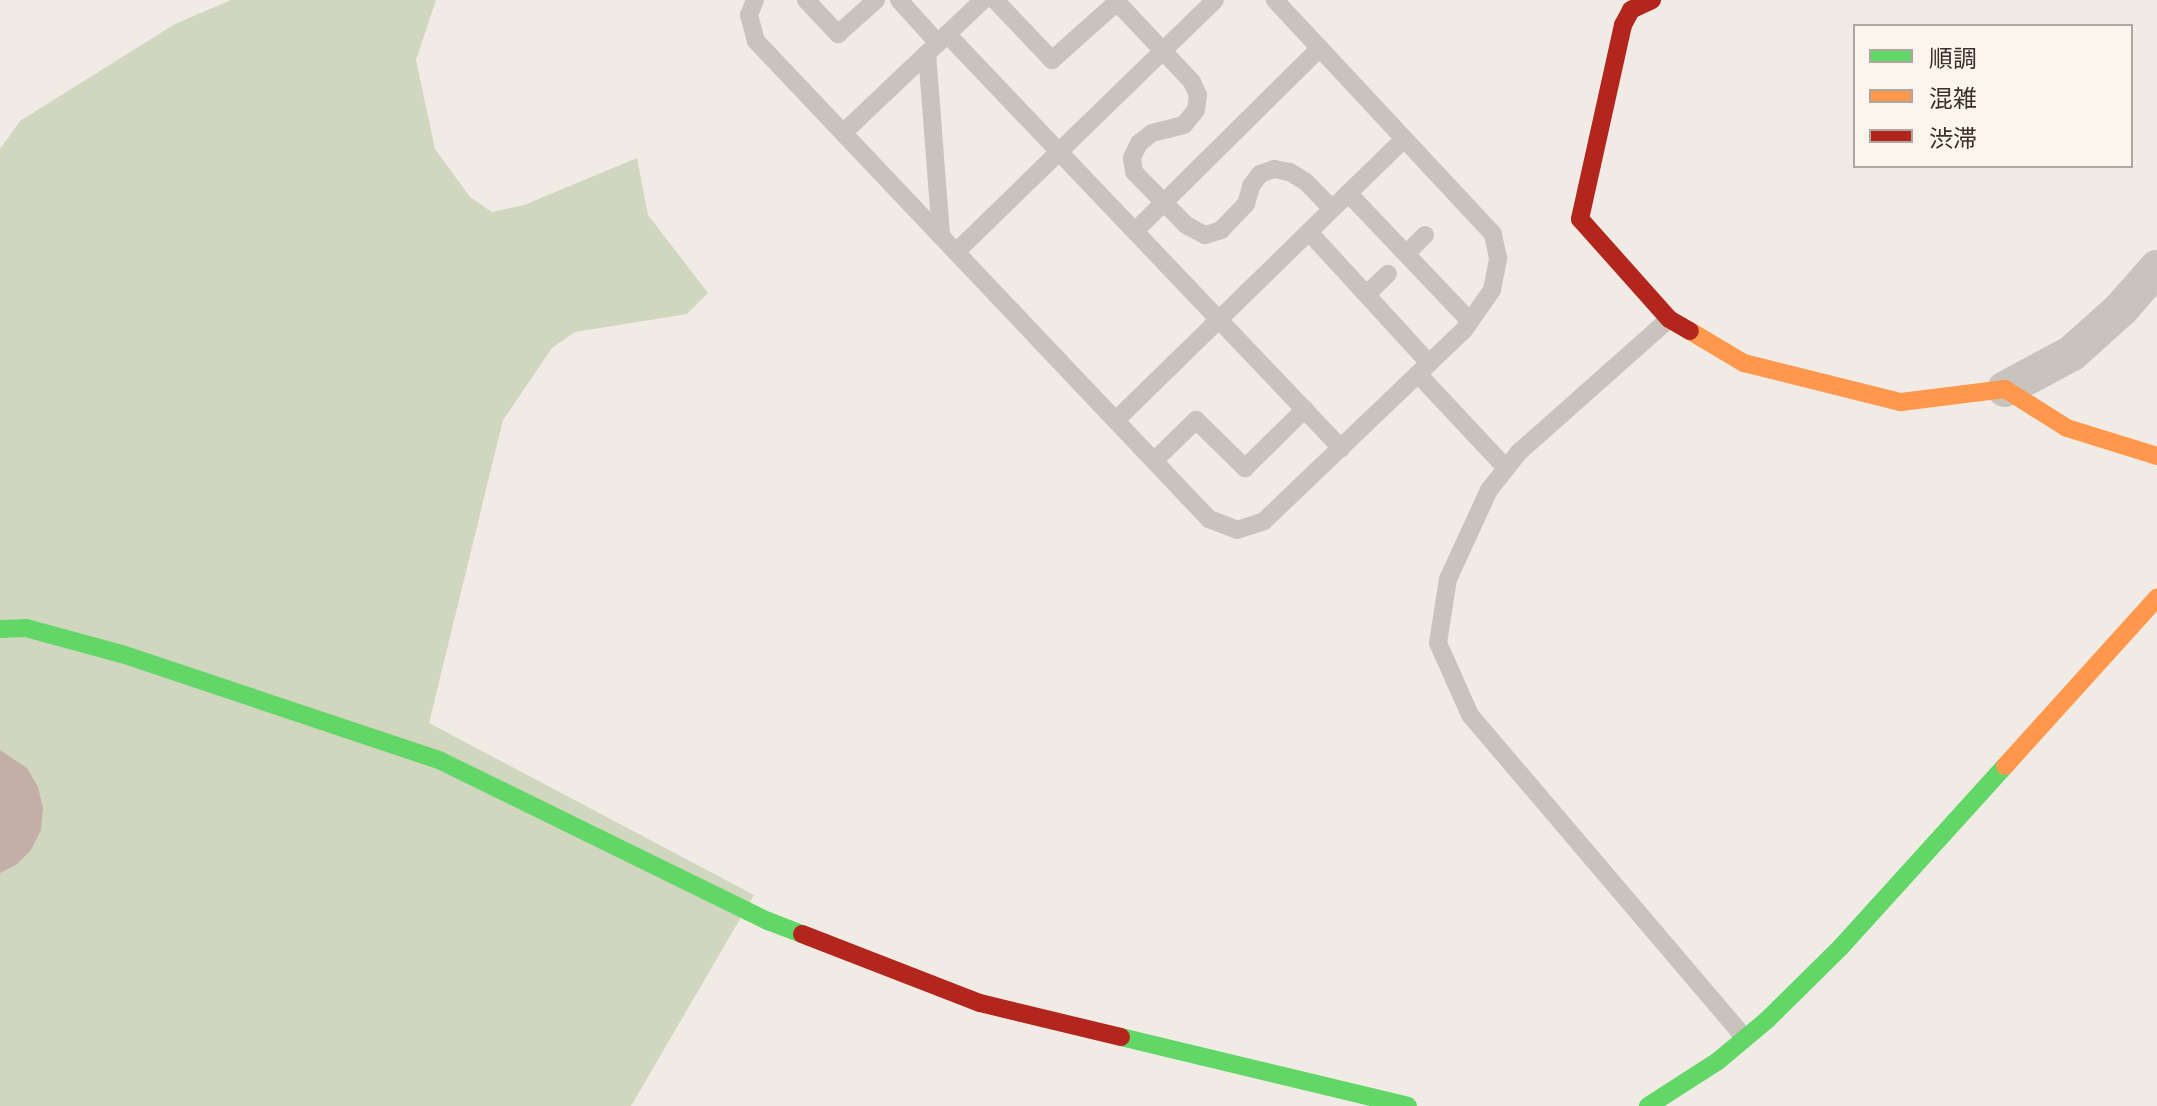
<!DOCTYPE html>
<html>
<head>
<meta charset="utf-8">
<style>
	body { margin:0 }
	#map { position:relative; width:2157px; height:1106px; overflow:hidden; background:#f0ebe5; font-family:Roboto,"Noto Sans JP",sans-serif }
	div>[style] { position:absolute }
	.green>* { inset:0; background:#d1d6bf }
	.building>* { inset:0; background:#c3afa7 }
	.lane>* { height:18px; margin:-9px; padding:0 9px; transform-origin:9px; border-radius:9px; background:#c9c3be }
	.street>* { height:36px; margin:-18px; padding:0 18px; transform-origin:18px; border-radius:18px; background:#c9c3be }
	.fast>* { height:18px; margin:-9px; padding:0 9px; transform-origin:9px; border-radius:9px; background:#63d668 }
	.slow>* { height:18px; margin:-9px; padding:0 9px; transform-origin:9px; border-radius:9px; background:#ff974d }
	.jam>* { height:18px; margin:-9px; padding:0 9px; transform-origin:9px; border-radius:9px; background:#b3261e }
	span { translate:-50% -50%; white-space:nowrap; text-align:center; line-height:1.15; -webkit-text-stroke:6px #fbf5ee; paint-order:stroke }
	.legend { position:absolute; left:1853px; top:24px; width:280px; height:144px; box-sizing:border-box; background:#fbf5ee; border:2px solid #aea6a0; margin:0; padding:10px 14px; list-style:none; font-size:24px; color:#3b302b }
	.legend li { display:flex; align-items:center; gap:16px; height:40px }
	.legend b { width:40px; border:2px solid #aea6a0 }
</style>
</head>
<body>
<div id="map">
	<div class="green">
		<div style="clip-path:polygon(231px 0,436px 0,416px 60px,435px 149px,470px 197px,492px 212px,524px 205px,637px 158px,648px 215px,708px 293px,687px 314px,575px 332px,552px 348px,503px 420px,429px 723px,754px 895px,631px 1106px,0 1106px,0 149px,20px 121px,175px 24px)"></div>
	</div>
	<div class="building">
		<div style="clip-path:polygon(0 750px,27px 768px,38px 787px,43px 808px,41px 830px,31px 850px,16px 865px,0 873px)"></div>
	</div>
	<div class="lane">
		<div style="left:755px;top:0;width:16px;rotate:112deg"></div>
		<div style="left:749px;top:15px;width:27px;rotate:75deg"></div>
		<div style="left:756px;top:41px;width:659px;rotate:46.54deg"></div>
		<div style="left:1209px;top:519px;width:30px;rotate:21deg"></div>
		<div style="left:1237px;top:530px;width:28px;rotate:-18deg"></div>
		<div style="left:1264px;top:521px;width:277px;rotate:-43.7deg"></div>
		<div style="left:1464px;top:330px;width:49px;rotate:-55deg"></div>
		<div style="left:1492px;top:290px;width:33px;rotate:-79deg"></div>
		<div style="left:1498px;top:258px;width:25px;rotate:-102deg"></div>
		<div style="left:1493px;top:234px;width:320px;rotate:-133deg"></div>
		<div style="left:806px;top:0;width:47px;rotate:46.7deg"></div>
		<div style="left:838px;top:34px;width:51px;rotate:-41.8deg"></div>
		<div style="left:899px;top:0;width:58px;rotate:47.8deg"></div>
		<div style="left:995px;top:0;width:83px;rotate:46.5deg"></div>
		<div style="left:1052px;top:60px;width:87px;rotate:-41.7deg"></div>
		<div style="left:1117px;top:2px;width:110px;rotate:46.8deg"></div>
		<div style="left:1192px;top:82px;width:14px;rotate:65deg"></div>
		<div style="left:1198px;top:95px;width:15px;rotate:98deg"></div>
		<div style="left:1196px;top:110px;width:19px;rotate:129deg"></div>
		<div style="left:1184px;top:125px;width:33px;rotate:166deg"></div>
		<div style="left:1152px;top:133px;width:16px;rotate:142deg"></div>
		<div style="left:1139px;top:143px;width:17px;rotate:115deg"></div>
		<div style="left:1132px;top:158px;width:14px;rotate:82deg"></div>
		<div style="left:1134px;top:172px;width:74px;rotate:45.5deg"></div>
		<div style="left:1186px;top:225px;width:21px;rotate:28deg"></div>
		<div style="left:1205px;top:235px;width:17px;rotate:-17deg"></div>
		<div style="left:1221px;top:230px;width:36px;rotate:-46deg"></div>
		<div style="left:1246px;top:204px;width:19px;rotate:-74deg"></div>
		<div style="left:1251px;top:186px;width:15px;rotate:-53deg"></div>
		<div style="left:1260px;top:174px;width:15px;rotate:-20deg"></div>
		<div style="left:1274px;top:169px;width:16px;rotate:11deg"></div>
		<div style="left:1290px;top:172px;width:19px;rotate:32deg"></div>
		<div style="left:1306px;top:182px;width:37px;rotate:46deg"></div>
		<div style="left:947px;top:34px;width:572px;rotate:46.42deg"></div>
		<div style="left:927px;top:53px;width:184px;rotate:85.6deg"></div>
		<div style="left:843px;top:133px;width:193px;rotate:-43.5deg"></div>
		<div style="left:1348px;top:193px;width:177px;rotate:46.4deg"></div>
		<div style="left:1135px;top:231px;width:260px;rotate:-44.7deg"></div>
		<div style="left:1309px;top:232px;width:178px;rotate:47.5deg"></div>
		<div style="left:956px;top:252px;width:361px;rotate:-44.2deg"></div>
		<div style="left:1406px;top:254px;width:27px;rotate:-45deg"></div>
		<div style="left:1367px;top:294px;width:29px;rotate:-44deg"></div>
		<div style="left:1669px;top:319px;width:200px;rotate:138.4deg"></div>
		<div style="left:1519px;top:452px;width:48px;rotate:128.3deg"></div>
		<div style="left:1489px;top:490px;width:98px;rotate:114.7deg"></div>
		<div style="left:1448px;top:579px;width:65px;rotate:98.9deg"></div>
		<div style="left:1438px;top:643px;width:79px;rotate:66deg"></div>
		<div style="left:1470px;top:715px;width:424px;rotate:49.6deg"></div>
		<div style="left:1418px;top:374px;width:129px;rotate:46.9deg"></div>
		<div style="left:1116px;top:420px;width:402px;rotate:-44.3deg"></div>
		<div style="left:1154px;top:461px;width:59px;rotate:-44.3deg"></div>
		<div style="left:1196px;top:420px;width:69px;rotate:44.4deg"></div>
		<div style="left:1245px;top:468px;width:84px;rotate:-44.5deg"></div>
	</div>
	<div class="street">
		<div style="left:2005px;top:389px;width:76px;rotate:-28.2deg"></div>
		<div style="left:2072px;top:353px;width:66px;rotate:-41.9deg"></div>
		<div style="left:2121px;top:309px;width:55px;rotate:-48.7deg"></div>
	</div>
	<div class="fast">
		<div style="left:0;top:629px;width:26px;rotate:-2deg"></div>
		<div style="left:26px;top:628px;width:99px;rotate:15.2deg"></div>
		<div style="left:122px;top:654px;width:336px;rotate:18.5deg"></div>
		<div style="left:441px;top:761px;width:364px;rotate:26.1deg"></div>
		<div style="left:768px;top:921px;width:36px;rotate:21deg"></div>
		<div style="left:1121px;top:1037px;width:295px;rotate:13.5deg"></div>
		<div style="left:1648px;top:1106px;width:83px;rotate:-32.7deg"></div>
		<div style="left:1718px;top:1061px;width:64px;rotate:-39.9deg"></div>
		<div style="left:1767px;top:1020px;width:103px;rotate:-44.6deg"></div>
		<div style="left:1840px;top:948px;width:246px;rotate:-47.8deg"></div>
	</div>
	<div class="slow">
		<div style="left:1690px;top:331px;width:63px;rotate:30.7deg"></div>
		<div style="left:1744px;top:363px;width:162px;rotate:14deg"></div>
		<div style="left:1901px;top:402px;width:105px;rotate:-7.1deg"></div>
		<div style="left:2005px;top:389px;width:73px;rotate:32.2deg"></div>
		<div style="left:2067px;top:428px;width:94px;rotate:17.3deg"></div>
		<div style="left:2005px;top:766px;width:227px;rotate:-47.9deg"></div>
	</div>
	<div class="jam">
		<div style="left:1652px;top:0;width:23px;rotate:155deg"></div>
		<div style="left:1631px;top:10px;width:17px;rotate:118deg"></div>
		<div style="left:1623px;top:25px;width:199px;rotate:102.5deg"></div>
		<div style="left:1580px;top:219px;width:134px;rotate:48.3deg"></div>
		<div style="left:1669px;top:319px;width:24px;rotate:30deg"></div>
		<div style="left:802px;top:934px;width:191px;rotate:21.2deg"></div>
		<div style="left:980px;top:1003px;width:145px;rotate:13.6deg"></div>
	</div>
	<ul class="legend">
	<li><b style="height:10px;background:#63d668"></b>順調</li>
	<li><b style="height:10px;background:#ff974d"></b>混雑</li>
	<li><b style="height:10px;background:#b3261e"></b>渋滞</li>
	</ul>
</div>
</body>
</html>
